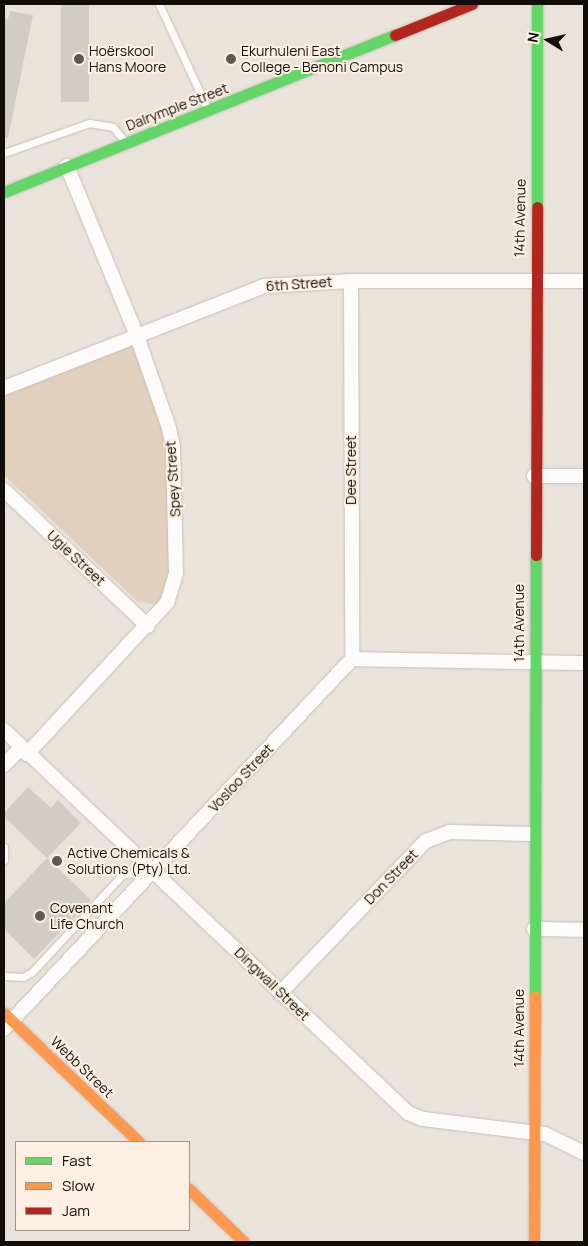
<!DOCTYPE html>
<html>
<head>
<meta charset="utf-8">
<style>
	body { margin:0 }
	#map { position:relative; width:588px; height:1246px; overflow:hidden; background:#eae3db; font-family:Manrope,sans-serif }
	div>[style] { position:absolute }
	.green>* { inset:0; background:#e1d0bd }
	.building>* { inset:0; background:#d2ccc6; transform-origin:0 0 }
	.roads { filter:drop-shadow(0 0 1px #c5c0b9) drop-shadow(0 0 1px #c5c0b9) }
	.lane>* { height:7px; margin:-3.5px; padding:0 3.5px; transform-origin:3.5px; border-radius:3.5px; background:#fcfbfa }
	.street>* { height:14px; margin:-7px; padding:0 7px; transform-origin:7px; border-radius:7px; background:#fcfbfa }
	.fast>* { height:11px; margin:-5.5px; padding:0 5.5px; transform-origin:5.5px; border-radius:5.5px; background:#63d668 }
	.slow>* { height:11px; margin:-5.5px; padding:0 5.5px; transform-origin:5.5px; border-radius:5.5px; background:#ff974d }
	.jam>* { height:11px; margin:-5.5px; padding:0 5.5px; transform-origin:5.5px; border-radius:5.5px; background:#b3261e }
	.dots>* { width:14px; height:14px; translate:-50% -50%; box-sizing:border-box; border:2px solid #fdf0e2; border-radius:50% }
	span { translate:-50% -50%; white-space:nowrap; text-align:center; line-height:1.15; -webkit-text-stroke:4px #fdf0e2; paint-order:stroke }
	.poi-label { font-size:14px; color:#120e09 }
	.left { translate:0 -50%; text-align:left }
	.street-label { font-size:14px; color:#120e09 }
	.frame { position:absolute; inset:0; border:5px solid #120e09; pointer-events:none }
	.legend { position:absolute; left:15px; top:1141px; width:175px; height:90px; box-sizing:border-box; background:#fdf0e2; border:1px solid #9f968b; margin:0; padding:6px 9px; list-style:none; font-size:15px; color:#120e09 }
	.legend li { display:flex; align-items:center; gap:10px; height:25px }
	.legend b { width:25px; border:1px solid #9f968b }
	.north { position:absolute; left:523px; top:15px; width:50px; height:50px; -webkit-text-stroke:4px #fdf0e2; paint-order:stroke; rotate:280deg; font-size:14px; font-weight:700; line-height:20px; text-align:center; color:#120e09 }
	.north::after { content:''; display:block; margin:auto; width:18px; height:22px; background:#120e09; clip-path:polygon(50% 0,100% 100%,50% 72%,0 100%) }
</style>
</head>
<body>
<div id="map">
	<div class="green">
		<div style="clip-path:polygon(131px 345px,136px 348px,166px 432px,169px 569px,168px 593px,156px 605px,137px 601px,4px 475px,4px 392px)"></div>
	</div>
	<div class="building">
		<div style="left:61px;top:4px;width:28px;height:98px"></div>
		<div style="clip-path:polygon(10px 11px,33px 15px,8px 138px,4px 138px,4px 18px,8px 19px)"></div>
		<div style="clip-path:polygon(28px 787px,51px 808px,58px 800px,81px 823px,47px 858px,4px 817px,4px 813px)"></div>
		<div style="clip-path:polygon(47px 858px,91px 900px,34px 959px,4px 929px,4px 903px)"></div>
	</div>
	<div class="roads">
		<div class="lane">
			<div style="left:159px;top:4px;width:115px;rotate:65.2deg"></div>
			<div style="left:4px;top:153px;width:90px;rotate:-19.4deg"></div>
			<div style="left:89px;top:123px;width:24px;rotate:9deg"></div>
			<div style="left:113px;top:127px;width:21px;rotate:51deg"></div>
			<div style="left:4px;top:847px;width:13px;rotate:90deg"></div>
			<div style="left:4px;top:976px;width:19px;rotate:3deg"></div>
			<div style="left:23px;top:977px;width:10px;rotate:-29deg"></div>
			<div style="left:32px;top:972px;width:134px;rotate:-47.1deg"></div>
			<div style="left:123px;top:874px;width:9px;rotate:-6deg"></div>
			<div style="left:132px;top:873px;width:15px;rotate:32deg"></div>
		</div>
		<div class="street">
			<div style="left:351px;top:281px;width:378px;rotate:89.8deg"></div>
			<div style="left:4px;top:388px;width:279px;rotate:-21.4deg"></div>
			<div style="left:264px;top:286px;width:87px;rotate:-3.3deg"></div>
			<div style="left:351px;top:281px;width:233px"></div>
			<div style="left:534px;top:476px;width:50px"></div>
			<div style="left:4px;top:490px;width:198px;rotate:43.4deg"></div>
			<div style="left:4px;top:730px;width:557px;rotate:43.47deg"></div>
			<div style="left:408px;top:1113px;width:16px;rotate:22deg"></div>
			<div style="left:423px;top:1119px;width:123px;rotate:7deg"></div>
			<div style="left:545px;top:1134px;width:43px;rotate:26deg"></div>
			<div style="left:27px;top:754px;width:206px;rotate:-47.2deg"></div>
			<div style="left:167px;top:603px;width:31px;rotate:-73deg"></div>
			<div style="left:176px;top:573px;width:127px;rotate:-91.4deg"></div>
			<div style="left:173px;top:446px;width:18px;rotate:-103deg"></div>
			<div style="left:169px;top:428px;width:97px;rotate:-109.2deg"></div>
			<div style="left:137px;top:336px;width:184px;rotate:-112.4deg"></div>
			<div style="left:4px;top:765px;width:24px;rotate:-45deg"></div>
			<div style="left:534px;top:929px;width:50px;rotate:1.1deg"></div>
			<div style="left:280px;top:993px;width:211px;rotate:-46.2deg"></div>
			<div style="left:426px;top:841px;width:25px;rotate:-21deg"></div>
			<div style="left:449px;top:832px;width:84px;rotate:1.4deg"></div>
			<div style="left:4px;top:1029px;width:508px;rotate:-46.76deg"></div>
			<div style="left:352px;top:659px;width:232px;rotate:1deg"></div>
		</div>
		<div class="fast">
			<div style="left:4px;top:192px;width:421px;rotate:-21.9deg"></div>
			<div style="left:537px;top:207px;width:203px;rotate:-90deg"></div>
			<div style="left:535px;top:996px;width:441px;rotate:-89.9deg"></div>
		</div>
		<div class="slow">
			<div style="left:4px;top:1013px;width:187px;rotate:43.7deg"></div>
			<div style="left:189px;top:1189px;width:76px;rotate:43.9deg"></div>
			<div style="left:534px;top:1242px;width:246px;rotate:-89.8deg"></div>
		</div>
		<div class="jam">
			<div style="left:395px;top:35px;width:83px;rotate:-21.9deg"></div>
			<div style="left:536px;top:555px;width:348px;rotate:-89.8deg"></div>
		</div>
	</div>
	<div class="dots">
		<div style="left:79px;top:59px;background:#5e5952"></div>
		<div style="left:231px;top:59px;background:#5e5952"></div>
		<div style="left:57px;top:861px;background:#5e5952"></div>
		<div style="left:40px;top:916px;background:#5e5952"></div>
	</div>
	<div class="poi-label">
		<span class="left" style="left:89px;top:59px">Hoërskool<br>Hans Moore</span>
		<span class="left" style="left:241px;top:59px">Ekurhuleni East<br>College - Benoni Campus</span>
		<span class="left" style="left:67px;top:861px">Active Chemicals &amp;<br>Solutions (Pty) Ltd.</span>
		<span class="left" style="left:50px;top:916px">Covenant<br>Life Church</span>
	</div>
	<div class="street-label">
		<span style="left:177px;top:107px;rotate:-21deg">Dalrymple Street</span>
		<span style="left:520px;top:218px;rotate:-89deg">14th Avenue</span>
		<span style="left:299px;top:284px;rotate:-4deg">6th Street</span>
		<span style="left:351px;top:470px;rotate:-90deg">Dee Street</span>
		<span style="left:173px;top:479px;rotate:-94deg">Spey Street</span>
		<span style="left:76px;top:558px;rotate:43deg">Ugie Street</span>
		<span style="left:519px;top:623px;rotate:-90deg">14th Avenue</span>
		<span style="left:241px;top:778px;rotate:-47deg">Vosloo Street</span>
		<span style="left:391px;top:877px;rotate:-46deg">Don Street</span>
		<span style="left:272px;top:984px;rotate:44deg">Dingwall Street</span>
		<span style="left:519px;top:1028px;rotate:-90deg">14th Avenue</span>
		<span style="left:82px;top:1067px;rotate:44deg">Webb Street</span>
	</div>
	<div class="frame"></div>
	<ul class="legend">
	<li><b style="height:6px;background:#63d668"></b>Fast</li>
	<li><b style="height:6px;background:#ff974d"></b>Slow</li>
	<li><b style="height:6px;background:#b3261e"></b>Jam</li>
	</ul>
	<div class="north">N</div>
</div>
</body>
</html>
